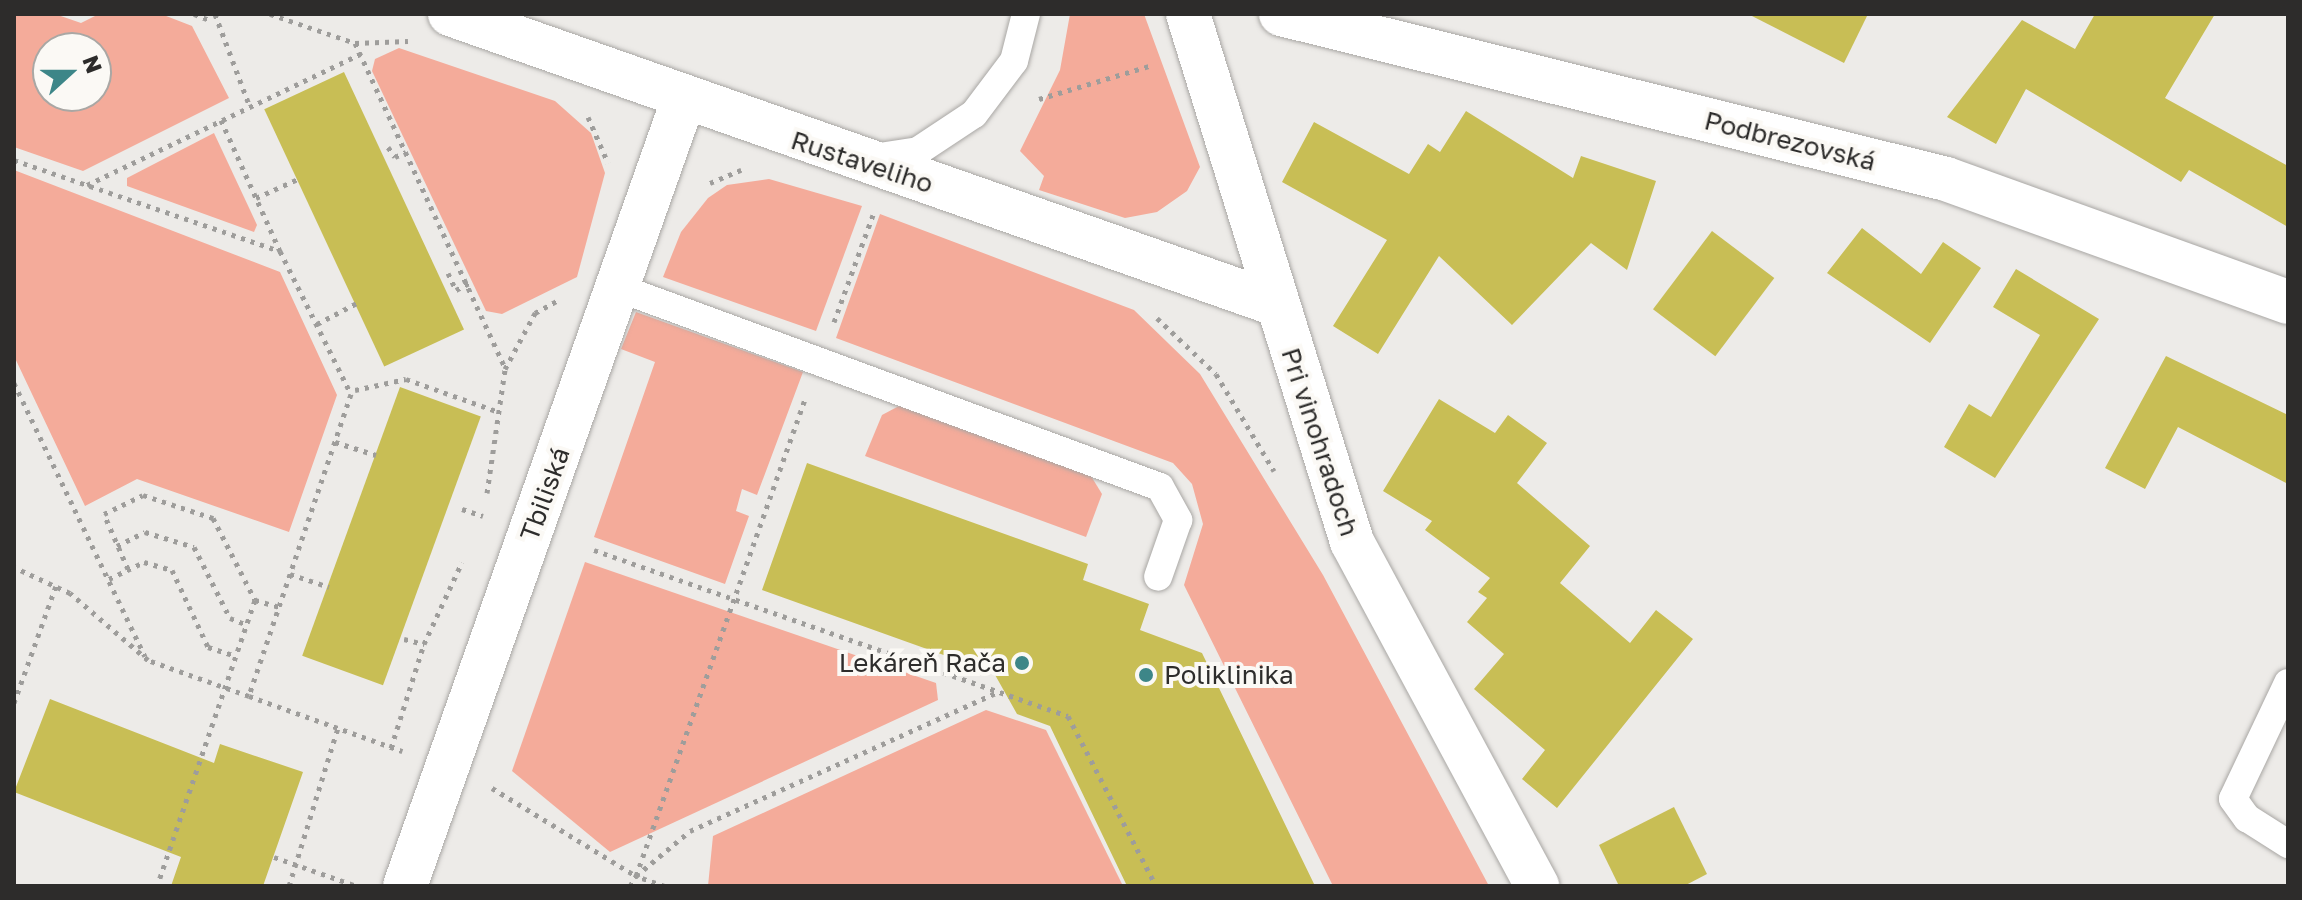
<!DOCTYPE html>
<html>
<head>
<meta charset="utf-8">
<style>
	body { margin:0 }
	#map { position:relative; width:2302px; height:900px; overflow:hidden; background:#edebe8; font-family:"Golos Text",sans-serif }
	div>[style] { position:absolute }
	.green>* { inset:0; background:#f4ab9a }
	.building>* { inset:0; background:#c8be55; transform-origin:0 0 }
	.path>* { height:5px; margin-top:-2.5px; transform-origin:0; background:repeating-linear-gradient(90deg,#9e9d9b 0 4px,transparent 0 10px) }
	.roads { filter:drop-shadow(0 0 2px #a9a7a4) drop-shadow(0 0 2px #a9a7a4) }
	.service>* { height:28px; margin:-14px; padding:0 14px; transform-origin:14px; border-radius:14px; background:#fff }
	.minor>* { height:44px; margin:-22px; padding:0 22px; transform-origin:22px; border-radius:22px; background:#fff }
	.dots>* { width:22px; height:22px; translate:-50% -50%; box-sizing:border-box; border:4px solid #fbf9f5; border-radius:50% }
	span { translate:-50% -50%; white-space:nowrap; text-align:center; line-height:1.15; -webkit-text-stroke:8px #fbf9f5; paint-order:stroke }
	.street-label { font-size:26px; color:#2d2c2b }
	.poi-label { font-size:26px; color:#2d2c2b }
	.right { translate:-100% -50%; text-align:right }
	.left { translate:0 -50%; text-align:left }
	.frame { position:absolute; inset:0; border:16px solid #2d2c2b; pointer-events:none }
	.north { position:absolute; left:32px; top:32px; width:80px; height:80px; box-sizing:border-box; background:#fbf9f5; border:2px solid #a9a7a4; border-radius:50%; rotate:69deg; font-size:22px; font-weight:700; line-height:32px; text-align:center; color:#2d2c2b }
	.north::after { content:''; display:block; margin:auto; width:28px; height:36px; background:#3d8688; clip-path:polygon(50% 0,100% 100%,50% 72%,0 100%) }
</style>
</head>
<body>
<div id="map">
	<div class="green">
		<div style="clip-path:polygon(evenodd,14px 14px,55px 14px,81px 23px,99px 14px,161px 14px,192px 26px,229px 98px,83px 171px,14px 147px,14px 14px,96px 48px,96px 96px,48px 96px,48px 48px,96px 48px)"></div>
		<div style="clip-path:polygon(1070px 14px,1144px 14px,1200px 167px,1187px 191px,1157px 212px,1125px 218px,1039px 190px,1044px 176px,1020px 151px,1060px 70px)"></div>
		<div style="clip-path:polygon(399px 48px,555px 101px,591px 133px,605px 173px,577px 277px,502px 314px,486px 311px,372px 71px,375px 59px)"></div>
		<div style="clip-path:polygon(214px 133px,257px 225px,254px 232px,127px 186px,127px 178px)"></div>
		<div style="clip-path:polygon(14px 170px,280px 272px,337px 395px,289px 532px,137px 479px,85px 506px,14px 356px)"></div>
		<div style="clip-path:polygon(769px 179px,862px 206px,816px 331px,663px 277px,681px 232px,708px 198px,727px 185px)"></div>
		<div style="clip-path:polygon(880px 214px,1134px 310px,1200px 374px,1323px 575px,1489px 886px,1333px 886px,1184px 585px,1203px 524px,1192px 484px,1173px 463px,836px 338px)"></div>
		<div style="clip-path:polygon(636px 312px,803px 372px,757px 495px,742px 489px,736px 511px,749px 516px,725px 584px,594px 537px,655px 362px,621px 349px)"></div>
		<div style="clip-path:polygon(899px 406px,1091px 476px,1102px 494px,1086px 537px,865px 456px,882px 415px)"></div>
		<div style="clip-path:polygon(585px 562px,936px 683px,938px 700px,610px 852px,512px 771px)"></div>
		<div style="clip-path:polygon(986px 710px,1046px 730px,1123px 886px,708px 886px,713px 836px)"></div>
	</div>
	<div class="building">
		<div style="clip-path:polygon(1748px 14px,1868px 14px,1844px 63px)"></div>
		<div style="clip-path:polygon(2095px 14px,2215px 14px,2165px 98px,2288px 166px,2288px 227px,2189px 170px,2181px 182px,2026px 89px,1996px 144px,1947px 117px,2022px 20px,2075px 49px)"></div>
		<div style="left:344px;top:72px;width:284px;height:88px;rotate:65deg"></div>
		<div style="clip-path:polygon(1466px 111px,1573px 178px,1581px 156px,1656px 181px,1627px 270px,1591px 243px,1512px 325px,1439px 256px,1378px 354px,1333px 326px,1387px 240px,1282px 182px,1314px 122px,1409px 174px,1428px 144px,1440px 152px)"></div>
		<div style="clip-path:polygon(1862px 228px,1921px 274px,1943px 242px,1981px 268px,1930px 343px,1827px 273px)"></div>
		<div style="left:1712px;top:231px;width:78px;height:98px;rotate:37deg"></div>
		<div style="clip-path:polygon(2016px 269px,2099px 319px,1995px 478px,1944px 447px,1969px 404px,1991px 417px,2040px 335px,1993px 307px)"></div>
		<div style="clip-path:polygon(2166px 356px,2288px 415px,2288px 484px,2178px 427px,2145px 489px,2105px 468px)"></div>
		<div style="left:400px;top:387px;width:86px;height:286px;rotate:20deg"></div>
		<div style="clip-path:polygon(1439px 399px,1495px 433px,1508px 415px,1547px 443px,1517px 483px,1590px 546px,1560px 583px,1630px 643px,1656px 610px,1693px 639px,1557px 808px,1522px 779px,1545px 750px,1474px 689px,1504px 654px,1467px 622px,1487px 598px,1478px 592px,1490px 578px,1425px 530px,1432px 521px,1383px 491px)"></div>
		<div style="clip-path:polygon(807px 463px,1088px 564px,1083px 580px,1149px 604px,1140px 630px,1202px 653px,1315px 886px,1127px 886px,1050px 726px,1017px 714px,994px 673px,762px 590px)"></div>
		<div style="clip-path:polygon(50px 699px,214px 763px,220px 744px,303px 772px,263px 886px,171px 886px,181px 857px,14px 792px)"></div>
		<div style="clip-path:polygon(1674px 807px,1707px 874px,1684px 886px,1619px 886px,1599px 845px)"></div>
	</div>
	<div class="path">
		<div style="left:194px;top:14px;width:19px;rotate:21deg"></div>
		<div style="left:215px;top:14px;width:99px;rotate:69.4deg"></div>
		<div style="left:270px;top:14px;width:90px;rotate:18.8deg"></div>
		<div style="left:355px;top:43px;width:358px;rotate:65.2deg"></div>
		<div style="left:355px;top:43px;width:53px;rotate:-2.2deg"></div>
		<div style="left:1039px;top:99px;width:118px;rotate:-16.7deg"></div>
		<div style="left:588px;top:117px;width:50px;rotate:66.5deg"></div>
		<div style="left:221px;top:120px;width:144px;rotate:65.8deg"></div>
		<div style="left:388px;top:147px;width:12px;rotate:55deg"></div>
		<div style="left:395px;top:157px;width:12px;rotate:-24deg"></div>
		<div style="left:14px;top:160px;width:281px;rotate:18.9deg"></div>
		<div style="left:280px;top:251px;width:160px;rotate:63.6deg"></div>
		<div style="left:351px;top:394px;width:319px;rotate:108.7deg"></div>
		<div style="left:249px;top:696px;width:107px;rotate:-160.4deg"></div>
		<div style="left:148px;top:660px;width:103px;rotate:-139.3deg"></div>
		<div style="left:70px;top:593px;width:62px;rotate:-155.1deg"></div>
		<div style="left:710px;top:183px;width:34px;rotate:-23deg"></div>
		<div style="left:87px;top:185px;width:303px;rotate:-25.6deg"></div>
		<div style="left:256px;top:198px;width:46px;rotate:-24.3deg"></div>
		<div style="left:448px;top:273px;width:19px;rotate:65deg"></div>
		<div style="left:456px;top:290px;width:15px;rotate:-28deg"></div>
		<div style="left:1157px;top:318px;width:81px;rotate:43.5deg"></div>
		<div style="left:1216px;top:374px;width:113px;rotate:59.1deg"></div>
		<div style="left:834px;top:322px;width:114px;rotate:-70deg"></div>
		<div style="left:317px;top:324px;width:45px;rotate:-27.7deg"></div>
		<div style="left:14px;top:383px;width:303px;rotate:64.4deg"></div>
		<div style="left:355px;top:390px;width:52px;rotate:-12.2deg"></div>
		<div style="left:406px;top:379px;width:99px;rotate:19.5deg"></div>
		<div style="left:335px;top:442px;width:43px;rotate:17.6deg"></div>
		<div style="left:487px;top:493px;width:125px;rotate:-81.7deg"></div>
		<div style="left:505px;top:369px;width:64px;rotate:-61.8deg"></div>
		<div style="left:535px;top:313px;width:25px;rotate:-29deg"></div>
		<div style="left:462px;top:509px;width:22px;rotate:18deg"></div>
		<div style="left:117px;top:546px;width:31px;rotate:-27deg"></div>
		<div style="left:145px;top:532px;width:51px;rotate:17deg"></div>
		<div style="left:194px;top:547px;width:80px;rotate:63.1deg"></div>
		<div style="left:230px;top:618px;width:18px;rotate:22deg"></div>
		<div style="left:594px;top:550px;width:502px;rotate:19.3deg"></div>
		<div style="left:1068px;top:716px;width:191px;rotate:62.6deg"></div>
		<div style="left:128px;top:569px;width:60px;rotate:-113.6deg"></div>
		<div style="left:104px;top:514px;width:43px;rotate:-26deg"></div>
		<div style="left:143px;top:495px;width:74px;rotate:18.2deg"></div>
		<div style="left:213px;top:518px;width:92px;rotate:62.9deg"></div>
		<div style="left:255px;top:600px;width:302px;rotate:108.9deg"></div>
		<div style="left:290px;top:574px;width:41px;rotate:18.4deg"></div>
		<div style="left:109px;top:579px;width:39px;rotate:-26deg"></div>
		<div style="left:144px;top:562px;width:29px;rotate:16deg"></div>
		<div style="left:172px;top:570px;width:85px;rotate:64.9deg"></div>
		<div style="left:208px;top:647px;width:29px;rotate:18deg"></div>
		<div style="left:255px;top:600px;width:25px;rotate:16deg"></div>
		<div style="left:404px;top:639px;width:21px;rotate:14deg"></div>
		<div style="left:249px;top:696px;width:163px;rotate:19.8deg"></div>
		<div style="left:14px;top:703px;width:124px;rotate:-70.3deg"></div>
		<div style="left:391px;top:748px;width:109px;rotate:-72.4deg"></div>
		<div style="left:424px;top:644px;width:90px;rotate:-65.1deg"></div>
		<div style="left:492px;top:788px;width:169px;rotate:31.4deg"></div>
		<div style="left:636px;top:876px;width:506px;rotate:-70.49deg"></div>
		<div style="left:274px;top:857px;width:88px;rotate:19.3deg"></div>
		<div style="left:289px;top:886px;width:165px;rotate:-72.8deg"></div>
		<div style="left:630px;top:886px;width:12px;rotate:-59deg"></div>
		<div style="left:665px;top:886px;width:31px;rotate:-161deg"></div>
		<div style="left:636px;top:876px;width:70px;rotate:-39.8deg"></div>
		<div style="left:690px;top:831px;width:335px;rotate:-24.3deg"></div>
	</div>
	<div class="roads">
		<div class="service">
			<div style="left:873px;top:158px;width:46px;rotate:-8.8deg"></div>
			<div style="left:918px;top:151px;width:67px;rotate:-33.5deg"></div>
			<div style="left:974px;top:114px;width:66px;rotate:-53deg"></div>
			<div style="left:1014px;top:61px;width:49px;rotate:-75.7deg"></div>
			<div style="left:619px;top:288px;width:576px;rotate:20.2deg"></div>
			<div style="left:1160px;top:487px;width:38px;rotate:61deg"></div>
			<div style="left:1178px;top:520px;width:60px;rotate:109.3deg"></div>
			<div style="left:2288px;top:683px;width:128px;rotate:115.4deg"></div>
			<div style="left:2233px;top:799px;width:24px;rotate:54deg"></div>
			<div style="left:2247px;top:818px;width:49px;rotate:32.4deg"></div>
		</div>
		<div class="minor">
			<div style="left:450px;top:14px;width:875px;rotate:19.35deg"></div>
			<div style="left:1188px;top:14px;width:553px;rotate:72.74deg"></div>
			<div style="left:1352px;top:542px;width:391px;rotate:61.7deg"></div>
			<div style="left:1281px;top:14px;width:685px;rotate:13.93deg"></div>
			<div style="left:1946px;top:179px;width:363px;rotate:19.8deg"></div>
			<div style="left:405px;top:886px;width:833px;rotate:-70.5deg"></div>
		</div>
	</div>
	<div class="dots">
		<div style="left:1022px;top:663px;background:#3d8688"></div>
		<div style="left:1146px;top:675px;background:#3d8688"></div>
	</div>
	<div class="street-label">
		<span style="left:1790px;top:141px;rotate:14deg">Podbrezovská</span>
		<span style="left:862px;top:162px;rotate:18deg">Rustaveliho</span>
		<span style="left:1320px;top:442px;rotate:72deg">Pri vinohradoch</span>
		<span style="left:545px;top:494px;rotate:-70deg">Tbiliská</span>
	</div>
	<div class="poi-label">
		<span class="right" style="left:1006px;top:663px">Lekáreň Rača</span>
		<span class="left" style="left:1164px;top:675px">Poliklinika</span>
	</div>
	<div class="frame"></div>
	<div class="north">N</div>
</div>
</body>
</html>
